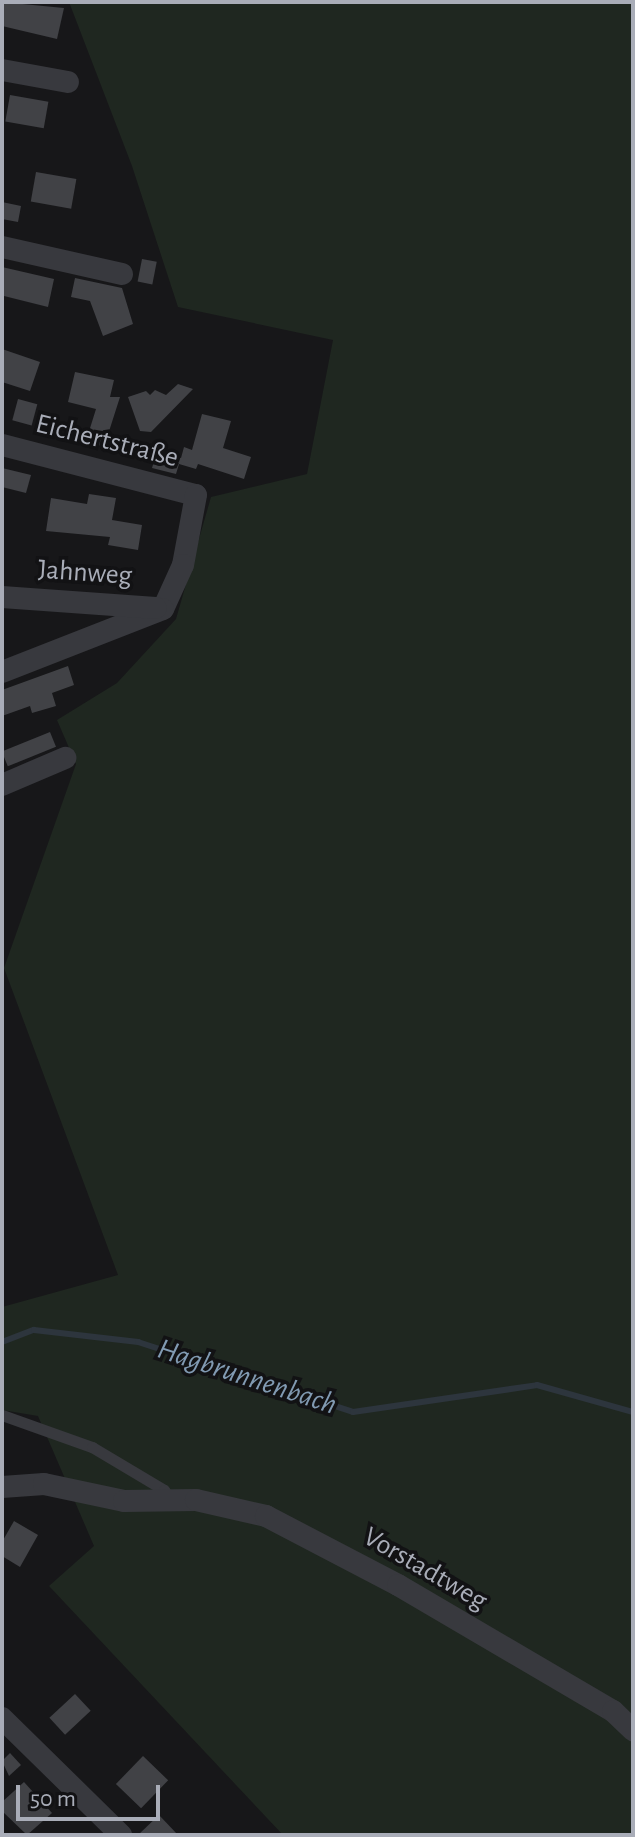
<!DOCTYPE html>
<html>
<head>
<meta charset="utf-8">
<style>
	body { margin:0 }
	#map { position:relative; width:635px; height:1837px; overflow:hidden; background:#171719; font-family:"Alegreya Sans",sans-serif }
	div>[style] { position:absolute }
	.green>* { inset:0; background:#1f2720 }
	.stream>* { height:6px; margin:-3px; padding:0 3px; transform-origin:3px; border-radius:3px; background:#2d353d }
	.building>* { inset:0; background:#414246; transform-origin:0 0 }
	.lane>* { height:11px; margin:-5.5px; padding:0 5.5px; transform-origin:5.5px; border-radius:5.5px; background:#38393e }
	.street>* { height:22px; margin:-11px; padding:0 11px; transform-origin:11px; border-radius:11px; background:#38393e }
	span { translate:-50% -50%; white-space:nowrap; text-align:center; line-height:1.15; -webkit-text-stroke:7px #121214; paint-order:stroke }
	.street-label { font-size:28px; color:#a9adb8 }
	.water-label { font-size:30px; color:#819ab2; font-style:italic }
	.frame { position:absolute; inset:0; border:4px solid #a9adb8; pointer-events:none }
	.scale { position:absolute; left:16px; top:1785px; width:144px; height:36px; box-sizing:border-box; border:4px solid #a9adb8; border-top:0; padding-left:10px; font-size:24px; line-height:28px; white-space:nowrap; color:#a9adb8; -webkit-text-stroke:6px #121214; paint-order:stroke }
</style>
</head>
<body>
<div id="map">
	<div class="green">
		<div style="clip-path:polygon(69px 2px,633px 2px,633px 1835px,283px 1835px,49px 1586px,94px 1546px,38px 1416px,2px 1410px,2px 1307px,118px 1275px,4px 968px,76px 764px,57px 720px,117px 683px,176px 619px,211px 497px,307px 474px,333px 340px,178px 307px,132px 166px)"></div>
	</div>
	<div class="stream">
		<div style="left:2px;top:1342px;width:34px;rotate:-21deg"></div>
		<div style="left:34px;top:1330px;width:105px;rotate:6.6deg"></div>
		<div style="left:138px;top:1342px;width:226px;rotate:18deg"></div>
		<div style="left:353px;top:1412px;width:186px;rotate:-8.3deg"></div>
		<div style="left:537px;top:1385px;width:100px;rotate:15.7deg"></div>
	</div>
	<div class="building">
		<div style="clip-path:polygon(2px 2px,64px 8px,57px 39px,2px 26px)"></div>
		<div style="left:10px;top:95px;width:39px;height:27px;rotate:10deg"></div>
		<div style="left:36px;top:172px;width:41px;height:30px;rotate:10deg"></div>
		<div style="clip-path:polygon(2px 202px,21px 206px,18px 222px,2px 219px)"></div>
		<div style="left:142px;top:259px;width:15px;height:23px;rotate:11deg"></div>
		<div style="clip-path:polygon(2px 267px,54px 279px,48px 307px,4px 296px)"></div>
		<div style="clip-path:polygon(75px 278px,122px 288px,133px 324px,103px 336px,90px 301px,71px 297px)"></div>
		<div style="clip-path:polygon(2px 349px,40px 362px,30px 391px,2px 382px)"></div>
		<div style="clip-path:polygon(75px 372px,114px 380px,110px 397px,120px 397px,104px 447px,86px 441px,96px 409px,68px 402px)"></div>
		<div style="clip-path:polygon(178px 384px,193px 389px,151px 432px,140px 431px,128px 397px,146px 391px,150px 395px,155px 390px,166px 395px)"></div>
		<div style="left:18px;top:399px;width:20px;height:22px;rotate:15deg"></div>
		<div style="clip-path:polygon(202px 414px,231px 421px,223px 448px,251px 457px,244px 479px,198px 464px,196px 469px,179px 464px,176px 474px,152px 468px,157px 451px,181px 458px,184px 447px,192px 450px)"></div>
		<div style="clip-path:polygon(2px 468px,31px 475px,26px 493px,2px 487px)"></div>
		<div style="clip-path:polygon(89px 494px,116px 498px,112px 520px,142px 525px,138px 550px,108px 545px,110px 537px,46px 531px,51px 498px,87px 504px)"></div>
		<div style="clip-path:polygon(68px 666px,74px 685px,52px 693px,56px 706px,32px 713px,30px 706px,2px 716px,2px 690px)"></div>
		<div style="left:50px;top:732px;width:16px;height:52px;rotate:68deg"></div>
		<div style="clip-path:polygon(14px 1521px,38px 1535px,20px 1567px,2px 1556px,2px 1542px)"></div>
		<div style="left:75px;top:1694px;width:23px;height:35px;rotate:47deg"></div>
		<div style="clip-path:polygon(10px 1753px,21px 1765px,9px 1776px,2px 1761px)"></div>
		<div style="left:143px;top:1756px;width:35px;height:39px;rotate:44deg"></div>
		<div style="clip-path:polygon(24px 1782px,52px 1813px,27px 1835px,2px 1811px,2px 1802px)"></div>
		<div style="clip-path:polygon(159px 1815px,178px 1835px,138px 1835px)"></div>
	</div>
	<div class="lane">
		<div style="left:2px;top:1415px;width:96px;rotate:19.6deg"></div>
		<div style="left:92px;top:1447px;width:84px;rotate:30.8deg"></div>
		<div style="left:164px;top:1490px;width:11px;rotate:56deg"></div>
	</div>
	<div class="street">
		<div style="left:2px;top:70px;width:67px;rotate:10.3deg"></div>
		<div style="left:2px;top:247px;width:123px;rotate:12.7deg"></div>
		<div style="left:2px;top:445px;width:200px;rotate:14.5deg"></div>
		<div style="left:196px;top:495px;width:71px;rotate:100.5deg"></div>
		<div style="left:183px;top:565px;width:48px;rotate:114.4deg"></div>
		<div style="left:163px;top:609px;width:173px;rotate:158.6deg"></div>
		<div style="left:2px;top:597px;width:154px;rotate:4.1deg"></div>
		<div style="left:2px;top:785px;width:69px;rotate:-23.2deg"></div>
		<div style="left:2px;top:1487px;width:42px;rotate:-4.1deg"></div>
		<div style="left:44px;top:1484px;width:82px;rotate:12deg"></div>
		<div style="left:124px;top:1501px;width:72px;rotate:-0.8deg"></div>
		<div style="left:196px;top:1500px;width:72px;rotate:12.9deg"></div>
		<div style="left:266px;top:1516px;width:149px;rotate:27.6deg"></div>
		<div style="left:398px;top:1585px;width:249px;rotate:30.4deg"></div>
		<div style="left:613px;top:1711px;width:28px;rotate:44deg"></div>
		<div style="left:2px;top:1718px;width:167px;rotate:44.5deg"></div>
	</div>
	<div class="street-label">
		<span style="left:107px;top:441px;rotate:14deg">Eichertstraße</span>
		<span style="left:85px;top:573px;rotate:4deg">Jahnweg</span>
		<span style="left:425px;top:1569px;rotate:30deg">Vorstadtweg</span>
	</div>
	<div class="water-label">
		<span style="left:247px;top:1377px;rotate:18deg">Hagbrunnenbach</span>
	</div>
	<div class="frame"></div>
	<div class="scale">50 m</div>
</div>
</body>
</html>
